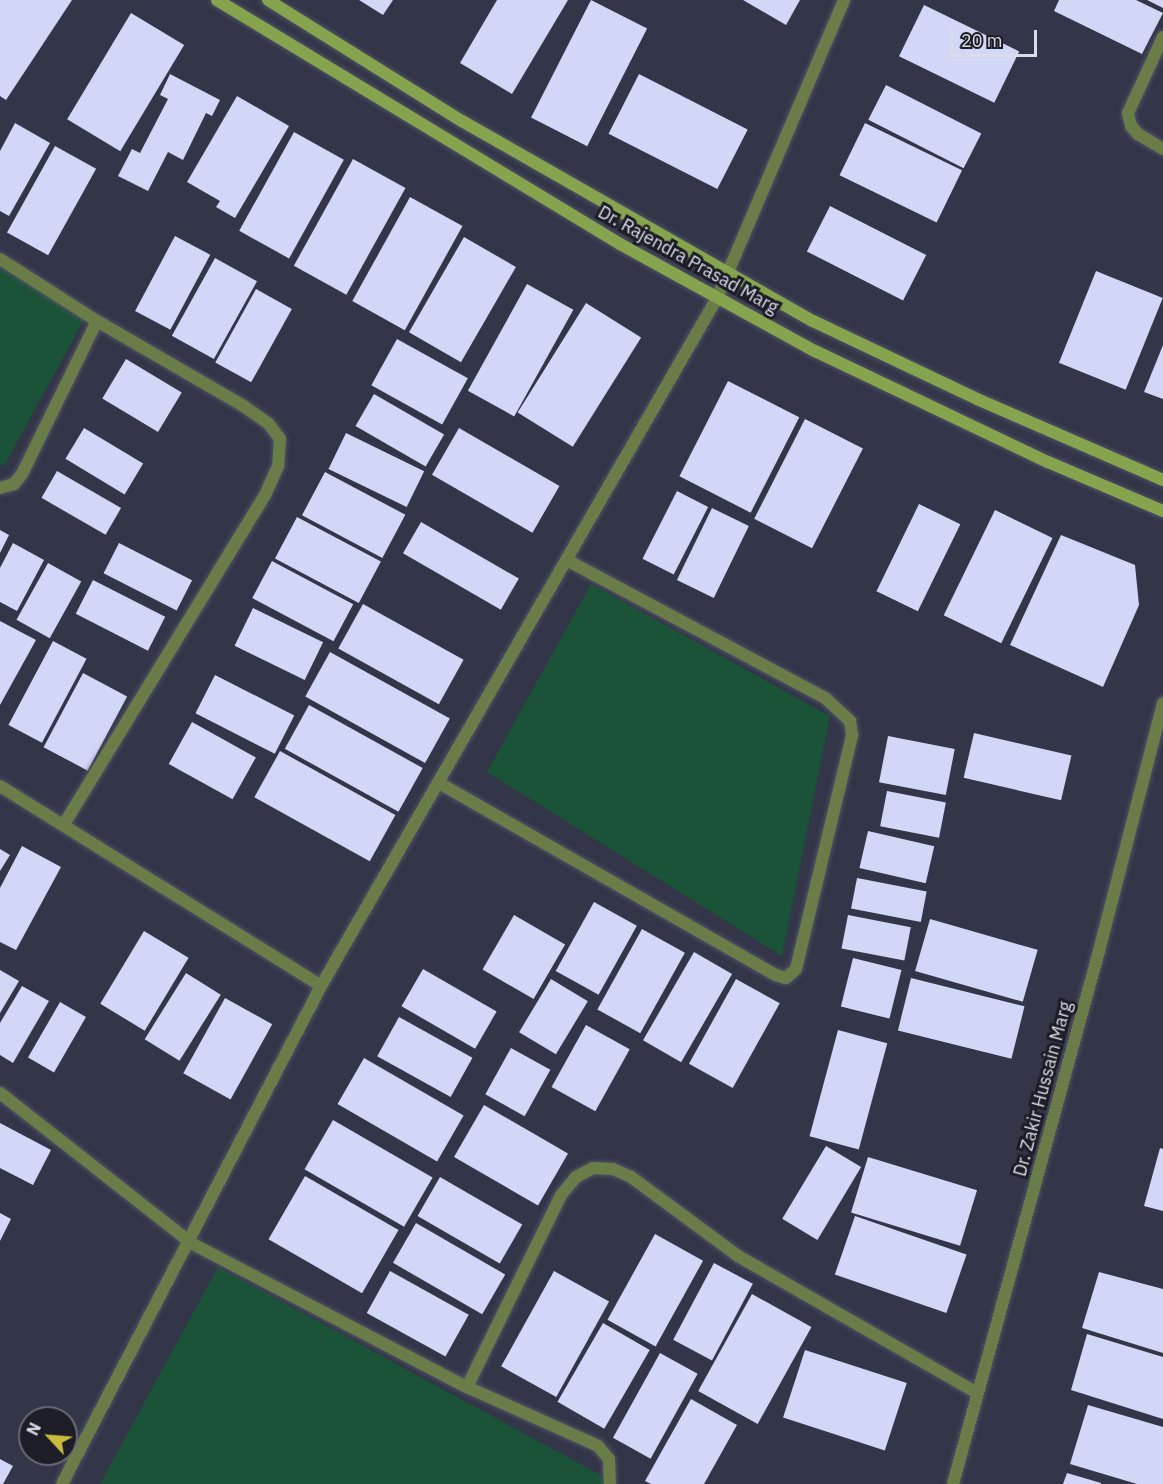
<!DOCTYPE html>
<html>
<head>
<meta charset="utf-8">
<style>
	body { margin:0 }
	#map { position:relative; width:1163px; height:1484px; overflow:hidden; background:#333548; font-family:"IBM Plex Sans",sans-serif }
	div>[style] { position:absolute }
	.green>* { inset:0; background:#1b5338 }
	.building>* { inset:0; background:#d2d6f7; transform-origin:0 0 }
	.roads { filter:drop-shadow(0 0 2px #515365) drop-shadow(0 0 2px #515365) }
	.minor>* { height:12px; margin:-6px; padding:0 6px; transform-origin:6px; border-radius:6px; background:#6a7d48 }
	.tertiary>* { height:12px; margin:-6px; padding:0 6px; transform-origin:6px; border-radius:6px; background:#6a7d48 }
	.secondary>* { height:12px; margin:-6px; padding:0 6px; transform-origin:6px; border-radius:6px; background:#86a44d }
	span { translate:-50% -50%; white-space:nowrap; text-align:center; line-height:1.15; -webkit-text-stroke:6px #1c1d26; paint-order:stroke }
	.street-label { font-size:18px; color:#dadce8 }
	.north { position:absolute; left:18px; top:1406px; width:60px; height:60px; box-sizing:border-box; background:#1c1d26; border:2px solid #686974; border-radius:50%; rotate:296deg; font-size:16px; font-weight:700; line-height:24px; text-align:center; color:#dadce8 }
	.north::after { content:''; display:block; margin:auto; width:21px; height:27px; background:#c9bb3b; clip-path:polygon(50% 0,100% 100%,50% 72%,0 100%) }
	.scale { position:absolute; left:950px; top:30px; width:87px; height:27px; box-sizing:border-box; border:3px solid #dadce8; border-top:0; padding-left:8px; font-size:18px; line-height:21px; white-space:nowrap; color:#dadce8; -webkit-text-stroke:4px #1c1d26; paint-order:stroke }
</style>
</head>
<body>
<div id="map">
	<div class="green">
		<div style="clip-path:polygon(0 267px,85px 318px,4px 466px,0 464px)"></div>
		<div style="clip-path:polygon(591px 584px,830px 716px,782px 956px,487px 772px)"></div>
		<div style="clip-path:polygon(218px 1267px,608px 1479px,607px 1484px,100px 1484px)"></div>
	</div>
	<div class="building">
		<div style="clip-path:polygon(0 0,72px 0,6px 100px,0 96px)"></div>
		<div style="clip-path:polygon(359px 0,393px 0,383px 15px)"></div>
		<div style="clip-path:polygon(497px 0,568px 0,512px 94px,460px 63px)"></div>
		<div style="left:591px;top:0;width:63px;height:132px;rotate:27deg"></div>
		<div style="clip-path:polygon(743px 0,800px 0,786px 25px)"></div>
		<div style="clip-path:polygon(1059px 0,1136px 0,1163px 13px,1142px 54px,1054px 11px)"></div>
		<div style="clip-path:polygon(1147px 0,1163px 0,1163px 8px)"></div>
		<div style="left:924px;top:5px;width:106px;height:57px;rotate:26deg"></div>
		<div style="left:131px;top:13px;width:62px;height:124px;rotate:31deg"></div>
		<div style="clip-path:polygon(170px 74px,220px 100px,212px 116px,206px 113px,183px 160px,168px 152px,148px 191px,118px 176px,132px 149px,140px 153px,168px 99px,160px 95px)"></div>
		<div style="left:639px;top:74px;width:122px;height:67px;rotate:27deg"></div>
		<div style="left:886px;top:85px;width:107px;height:39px;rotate:27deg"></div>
		<div style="clip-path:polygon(237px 96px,289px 126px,235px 218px,216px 207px,220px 201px,187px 182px)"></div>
		<div style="clip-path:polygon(15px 123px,50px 143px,9px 216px,0 211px,0 151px)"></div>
		<div style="left:865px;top:123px;width:108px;height:58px;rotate:26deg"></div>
		<div style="left:294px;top:132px;width:57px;height:113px;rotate:29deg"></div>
		<div style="left:55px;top:146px;width:47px;height:99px;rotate:29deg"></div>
		<div style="left:353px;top:159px;width:60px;height:122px;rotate:29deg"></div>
		<div style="left:410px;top:197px;width:60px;height:119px;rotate:29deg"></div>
		<div style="left:830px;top:206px;width:108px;height:51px;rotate:27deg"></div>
		<div style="left:175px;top:236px;width:40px;height:85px;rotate:28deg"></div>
		<div style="left:464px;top:237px;width:60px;height:110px;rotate:30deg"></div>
		<div style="left:215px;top:258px;width:48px;height:89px;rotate:29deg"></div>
		<div style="left:1096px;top:271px;width:72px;height:99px;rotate:22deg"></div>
		<div style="left:527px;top:284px;width:53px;height:122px;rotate:29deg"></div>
		<div style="left:256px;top:289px;width:41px;height:84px;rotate:29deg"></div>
		<div style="left:586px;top:303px;width:65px;height:129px;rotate:32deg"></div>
		<div style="left:397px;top:339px;width:81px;height:53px;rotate:29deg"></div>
		<div style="clip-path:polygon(1163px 345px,1163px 399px,1144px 392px)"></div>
		<div style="left:126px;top:359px;width:65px;height:46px;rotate:31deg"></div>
		<div style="left:728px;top:381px;width:80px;height:107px;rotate:27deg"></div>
		<div style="left:374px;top:394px;width:81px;height:37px;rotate:30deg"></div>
		<div style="left:805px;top:419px;width:65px;height:112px;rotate:27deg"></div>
		<div style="left:84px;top:428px;width:69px;height:36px;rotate:31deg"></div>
		<div style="left:459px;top:428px;width:116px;height:54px;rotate:30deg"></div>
		<div style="left:346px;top:433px;width:87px;height:40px;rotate:26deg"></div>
		<div style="left:57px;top:471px;width:74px;height:31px;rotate:30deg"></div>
		<div style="left:325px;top:472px;width:91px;height:49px;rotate:28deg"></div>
		<div style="left:677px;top:491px;width:35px;height:76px;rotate:27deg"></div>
		<div style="left:919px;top:504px;width:46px;height:97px;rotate:26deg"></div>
		<div style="left:712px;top:508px;width:41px;height:80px;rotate:26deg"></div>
		<div style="left:995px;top:510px;width:64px;height:117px;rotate:26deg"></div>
		<div style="left:297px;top:517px;width:95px;height:47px;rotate:28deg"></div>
		<div style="left:421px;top:522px;width:113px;height:36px;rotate:30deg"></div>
		<div style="clip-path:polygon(0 530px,9px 535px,0 553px)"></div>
		<div style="clip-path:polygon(1061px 535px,1135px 565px,1139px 605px,1103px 687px,1010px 645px)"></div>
		<div style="clip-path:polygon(13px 543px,44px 560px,17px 611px,0 602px,0 568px)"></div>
		<div style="left:119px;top:543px;width:82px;height:34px;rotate:27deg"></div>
		<div style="left:272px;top:561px;width:92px;height:42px;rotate:28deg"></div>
		<div style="left:48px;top:563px;width:38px;height:65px;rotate:29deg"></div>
		<div style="left:93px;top:580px;width:81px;height:38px;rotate:27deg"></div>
		<div style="left:363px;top:604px;width:115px;height:51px;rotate:29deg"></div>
		<div style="left:253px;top:608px;width:78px;height:42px;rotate:26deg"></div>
		<div style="clip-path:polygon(0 621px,36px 640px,0 705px)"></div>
		<div style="left:53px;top:641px;width:38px;height:95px;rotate:28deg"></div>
		<div style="left:330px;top:652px;width:137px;height:51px;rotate:29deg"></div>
		<div style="left:83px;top:673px;width:50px;height:84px;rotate:28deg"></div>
		<div style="left:215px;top:675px;width:89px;height:43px;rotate:27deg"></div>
		<div style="left:309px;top:705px;width:130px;height:50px;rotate:29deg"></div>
		<div style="left:192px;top:722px;width:73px;height:48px;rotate:29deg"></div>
		<div style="left:974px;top:733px;width:100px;height:46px;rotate:13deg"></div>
		<div style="left:888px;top:736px;width:68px;height:47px;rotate:11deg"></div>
		<div style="left:280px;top:751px;width:132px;height:53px;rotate:29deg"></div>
		<div style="left:887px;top:791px;width:60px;height:36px;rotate:11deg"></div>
		<div style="left:868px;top:831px;width:68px;height:38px;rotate:13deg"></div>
		<div style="clip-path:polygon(22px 846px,61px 867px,16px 950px,0 942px,0 888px)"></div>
		<div style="clip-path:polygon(0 849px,10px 855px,0 871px)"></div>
		<div style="left:857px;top:878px;width:71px;height:31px;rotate:11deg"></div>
		<div style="left:594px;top:902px;width:49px;height:79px;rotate:29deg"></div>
		<div style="left:514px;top:915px;width:59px;height:63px;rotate:30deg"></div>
		<div style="left:848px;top:915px;width:64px;height:34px;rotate:11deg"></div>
		<div style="left:930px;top:919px;width:112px;height:54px;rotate:16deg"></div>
		<div style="left:642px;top:929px;width:49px;height:92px;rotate:29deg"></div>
		<div style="left:144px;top:931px;width:52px;height:85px;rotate:31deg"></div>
		<div style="left:694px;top:952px;width:44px;height:102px;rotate:30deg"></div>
		<div style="left:853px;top:958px;width:50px;height:50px;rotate:14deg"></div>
		<div style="left:423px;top:969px;width:85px;height:43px;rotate:30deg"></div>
		<div style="clip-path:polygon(0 970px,19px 981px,0 1013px)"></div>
		<div style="left:186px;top:973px;width:41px;height:78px;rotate:32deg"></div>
		<div style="left:911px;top:978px;width:117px;height:54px;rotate:14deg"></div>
		<div style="left:551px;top:979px;width:43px;height:62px;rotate:31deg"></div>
		<div style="left:736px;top:979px;width:50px;height:97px;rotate:29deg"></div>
		<div style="clip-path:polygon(22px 986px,49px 1001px,13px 1063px,0 1055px,0 1023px)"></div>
		<div style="left:225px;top:998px;width:54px;height:86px;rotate:29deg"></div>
		<div style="left:60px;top:1002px;width:30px;height:64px;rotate:30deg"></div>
		<div style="left:399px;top:1017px;width:84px;height:45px;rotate:29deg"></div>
		<div style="left:586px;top:1025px;width:50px;height:71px;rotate:29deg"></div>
		<div style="left:838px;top:1030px;width:51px;height:110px;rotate:15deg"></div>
		<div style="left:511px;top:1048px;width:45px;height:53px;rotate:29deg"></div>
		<div style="left:364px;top:1058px;width:115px;height:53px;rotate:30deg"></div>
		<div style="left:484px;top:1105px;width:97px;height:60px;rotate:30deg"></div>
		<div style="left:333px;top:1120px;width:115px;height:57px;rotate:30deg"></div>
		<div style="clip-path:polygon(0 1123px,51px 1150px,33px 1185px,0 1168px)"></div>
		<div style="left:826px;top:1146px;width:41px;height:85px;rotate:31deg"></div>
		<div style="clip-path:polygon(1160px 1148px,1163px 1149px,1163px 1211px,1144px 1206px)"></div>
		<div style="left:868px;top:1157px;width:114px;height:58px;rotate:17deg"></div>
		<div style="left:305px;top:1176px;width:108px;height:73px;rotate:30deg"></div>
		<div style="left:440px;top:1177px;width:95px;height:45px;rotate:30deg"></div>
		<div style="clip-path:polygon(0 1213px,11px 1219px,0 1241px)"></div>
		<div style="left:855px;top:1216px;width:118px;height:62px;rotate:19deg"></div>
		<div style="left:416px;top:1223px;width:103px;height:46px;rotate:30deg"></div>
		<div style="left:655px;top:1234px;width:55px;height:98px;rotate:29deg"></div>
		<div style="left:714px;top:1263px;width:44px;height:87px;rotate:28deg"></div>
		<div style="left:390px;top:1271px;width:90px;height:48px;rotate:29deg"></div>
		<div style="left:554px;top:1271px;width:63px;height:109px;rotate:29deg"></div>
		<div style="clip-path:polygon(1099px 1272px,1163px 1289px,1163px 1353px,1082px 1328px)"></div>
		<div style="left:752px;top:1294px;width:68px;height:111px;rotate:29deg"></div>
		<div style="left:603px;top:1323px;width:54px;height:91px;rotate:30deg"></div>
		<div style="clip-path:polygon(1087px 1334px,1163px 1357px,1163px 1419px,1071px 1390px)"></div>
		<div style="left:805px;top:1350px;width:107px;height:71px;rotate:18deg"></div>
		<div style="left:660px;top:1353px;width:43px;height:97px;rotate:29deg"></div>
		<div style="clip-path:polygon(691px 1399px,737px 1425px,704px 1484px,651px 1484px,645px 1481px)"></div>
		<div style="clip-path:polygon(1088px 1405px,1163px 1427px,1163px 1484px,1137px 1484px,1070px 1464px)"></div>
		<div style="clip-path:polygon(0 1459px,13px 1466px,3px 1484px,0 1484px)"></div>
		<div style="clip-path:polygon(1067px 1473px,1101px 1483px,1101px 1484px,1063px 1484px)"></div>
	</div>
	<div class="roads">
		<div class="minor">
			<div style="left:1163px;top:37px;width:84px;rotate:114.7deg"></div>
			<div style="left:1128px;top:113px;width:13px;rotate:77deg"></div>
			<div style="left:1131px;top:126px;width:11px;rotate:49deg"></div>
			<div style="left:1138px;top:134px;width:29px;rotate:31deg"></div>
			<div style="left:0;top:259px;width:115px;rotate:32.6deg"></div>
			<div style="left:97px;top:321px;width:168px;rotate:30.1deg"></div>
			<div style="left:242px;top:405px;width:32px;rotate:35deg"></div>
			<div style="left:268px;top:423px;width:20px;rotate:53deg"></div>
			<div style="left:280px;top:439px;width:27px;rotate:94deg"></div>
			<div style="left:278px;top:466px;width:32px;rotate:114deg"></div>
			<div style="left:265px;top:495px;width:386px;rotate:121.4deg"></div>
			<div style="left:0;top:488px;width:15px;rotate:-16deg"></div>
			<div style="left:14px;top:484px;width:13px;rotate:-51deg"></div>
			<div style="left:22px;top:474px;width:170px;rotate:-63.9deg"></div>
			<div style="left:439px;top:783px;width:388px;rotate:29.7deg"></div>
			<div style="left:776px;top:975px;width:10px;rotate:17deg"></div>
			<div style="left:786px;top:978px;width:13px;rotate:-42deg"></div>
			<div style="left:796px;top:969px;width:241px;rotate:-76.5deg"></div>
			<div style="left:852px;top:735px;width:14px;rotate:-98deg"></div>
			<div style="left:850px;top:721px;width:34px;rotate:-137deg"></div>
			<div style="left:825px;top:698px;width:293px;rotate:-151.9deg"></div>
			<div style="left:0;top:786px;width:378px;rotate:31.9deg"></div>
			<div style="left:0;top:1093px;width:243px;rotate:38.1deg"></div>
			<div style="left:191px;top:1243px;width:311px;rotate:27.6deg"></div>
			<div style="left:467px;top:1387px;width:144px;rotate:24.2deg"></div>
			<div style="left:598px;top:1446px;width:17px;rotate:50deg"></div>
			<div style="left:609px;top:1459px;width:25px;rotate:88deg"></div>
			<div style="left:467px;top:1387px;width:214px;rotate:-63.9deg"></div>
			<div style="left:561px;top:1195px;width:23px;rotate:-50deg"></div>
			<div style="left:576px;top:1177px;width:19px;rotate:-28deg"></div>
			<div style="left:593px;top:1168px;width:20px;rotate:3deg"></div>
			<div style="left:613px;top:1169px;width:20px;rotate:24deg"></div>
			<div style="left:631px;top:1177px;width:133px;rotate:36.4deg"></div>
			<div style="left:738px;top:1256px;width:275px;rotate:29.8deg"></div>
			<div style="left:62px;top:1484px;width:561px;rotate:-62.52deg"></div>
			<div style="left:321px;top:986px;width:794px;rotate:-60.08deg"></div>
			<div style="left:717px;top:298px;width:324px;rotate:-66.9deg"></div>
		</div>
		<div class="tertiary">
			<div style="left:953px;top:1484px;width:553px;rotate:-74.68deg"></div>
			<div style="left:1099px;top:951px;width:256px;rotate:-75.5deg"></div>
		</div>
		<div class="secondary">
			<div style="left:217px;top:0;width:471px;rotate:31.2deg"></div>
			<div style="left:620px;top:244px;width:222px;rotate:28.8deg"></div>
			<div style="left:815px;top:351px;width:258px;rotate:25.5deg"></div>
			<div style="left:1048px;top:462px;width:125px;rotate:23.1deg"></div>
			<div style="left:268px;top:0;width:229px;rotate:32deg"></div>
			<div style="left:462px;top:121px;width:404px;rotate:29.7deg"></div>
			<div style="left:813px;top:321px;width:182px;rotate:25.4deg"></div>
			<div style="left:977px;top:399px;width:203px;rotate:23.5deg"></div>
		</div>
	</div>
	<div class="street-label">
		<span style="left:688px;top:260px;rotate:29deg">Dr. Rajendra Prasad Marg</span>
		<span style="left:1043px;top:1089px;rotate:-75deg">Dr. Zakir Hussain Marg</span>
	</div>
	<div class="north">N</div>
	<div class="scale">20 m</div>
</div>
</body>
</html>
